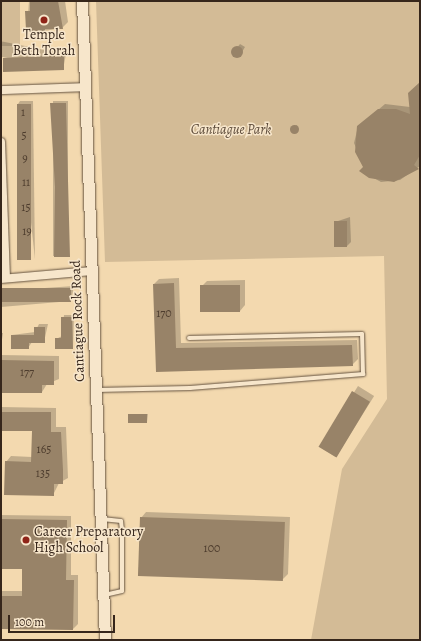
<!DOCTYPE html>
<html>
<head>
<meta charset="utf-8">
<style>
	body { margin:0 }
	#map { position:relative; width:421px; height:641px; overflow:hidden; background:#f3d9af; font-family:Alegreya,serif }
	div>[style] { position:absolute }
	.green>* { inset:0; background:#d3bb96; transform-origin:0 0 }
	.shadow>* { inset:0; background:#0003; transform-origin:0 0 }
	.building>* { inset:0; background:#988368; transform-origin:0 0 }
	.round { border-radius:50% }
	.roads { filter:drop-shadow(0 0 1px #655340) drop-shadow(0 0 1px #655340) }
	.lane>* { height:4px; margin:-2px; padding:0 2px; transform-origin:2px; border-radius:2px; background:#f7e6cb }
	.street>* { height:8px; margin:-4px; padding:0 4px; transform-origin:4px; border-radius:4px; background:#f7e6cb }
	.secondary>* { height:11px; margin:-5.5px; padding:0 5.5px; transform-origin:5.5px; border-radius:5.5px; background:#f7e6cb }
	.dots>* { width:11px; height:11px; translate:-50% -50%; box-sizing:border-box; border:2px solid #f7e6cb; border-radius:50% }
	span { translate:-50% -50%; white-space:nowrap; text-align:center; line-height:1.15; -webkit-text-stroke:3px #f7e6cb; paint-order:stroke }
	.number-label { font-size:12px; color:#4e3d2e }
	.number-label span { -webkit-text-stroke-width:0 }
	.poi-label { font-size:14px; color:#36261b }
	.left { translate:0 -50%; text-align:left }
	.park-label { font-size:14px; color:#5d4b3a; font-style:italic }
	.street-label { font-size:14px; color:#36261b }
	.frame { position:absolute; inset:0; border:2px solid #36261b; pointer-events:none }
	.scale { position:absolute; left:8px; top:615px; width:107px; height:18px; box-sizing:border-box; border:2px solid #36261b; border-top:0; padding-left:5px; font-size:12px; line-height:14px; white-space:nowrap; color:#36261b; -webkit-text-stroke:3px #f7e6cb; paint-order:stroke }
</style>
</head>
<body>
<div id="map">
	<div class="green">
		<div style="left:1px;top:1px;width:19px;height:45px"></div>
		<div style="clip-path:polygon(96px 1px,420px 1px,420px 640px,311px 640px,342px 469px,387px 399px,384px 256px,105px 262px)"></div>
	</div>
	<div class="shadow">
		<div style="clip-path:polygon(29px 1px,65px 1px,68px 22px,62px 28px,32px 33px,32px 29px,27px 29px)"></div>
		<div style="clip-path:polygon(240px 44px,245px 47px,239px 57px,233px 53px)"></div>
		<div style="left:66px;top:54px;width:15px;height:65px;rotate:101deg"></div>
		<div style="clip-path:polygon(420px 83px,420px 166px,400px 180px,381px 182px,361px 171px,364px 167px,354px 143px,358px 127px,385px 104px,410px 107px)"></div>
		<div style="clip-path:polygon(20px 101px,33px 101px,35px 259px,18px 104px)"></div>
		<div style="left:53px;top:101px;width:15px;height:155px"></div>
		<div style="clip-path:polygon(297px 125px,299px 129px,293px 132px,290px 128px)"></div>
		<div style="clip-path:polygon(350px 217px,351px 242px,347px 246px,335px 222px)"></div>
		<div style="clip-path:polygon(179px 278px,181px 343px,357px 340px,358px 359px,352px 365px,157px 371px,154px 284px,159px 279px)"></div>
		<div style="clip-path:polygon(245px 280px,245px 305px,240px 311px,201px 287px,207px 281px)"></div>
		<div style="clip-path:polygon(74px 286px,71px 301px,1px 307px,1px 291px)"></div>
		<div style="clip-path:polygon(64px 315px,74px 315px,73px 348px,56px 339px,62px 336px)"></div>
		<div style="clip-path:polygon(39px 324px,48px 324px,44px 342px,32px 342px,28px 348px,12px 335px,35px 332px)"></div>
		<div style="clip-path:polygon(1px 333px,3px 333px,1px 346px)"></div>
		<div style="clip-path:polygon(1px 355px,59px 356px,59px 379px,47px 384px,42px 392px,1px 392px)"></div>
		<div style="left:358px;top:386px;width:19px;height:72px;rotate:32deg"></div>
		<div style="clip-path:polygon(1px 407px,56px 408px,56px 427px,66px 427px,68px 478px,59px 483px,53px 495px,6px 462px,11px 456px,32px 457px,33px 430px,1px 430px)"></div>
		<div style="clip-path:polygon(148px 414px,147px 422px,129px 415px,130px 414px)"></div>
		<div style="clip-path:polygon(146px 512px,290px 517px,288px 574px,283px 579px,141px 518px)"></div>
		<div style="clip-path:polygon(1px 515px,71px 516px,71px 575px,78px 575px,78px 624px,73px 629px,1px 628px,1px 591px,23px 591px,23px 568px,1px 567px)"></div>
	</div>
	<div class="building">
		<div style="clip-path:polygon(30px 1px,58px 1px,63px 29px,45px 29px,45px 34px,31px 35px,31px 30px,26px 30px,25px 11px,30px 11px)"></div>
		<div class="round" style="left:231px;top:46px;width:12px;height:12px"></div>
		<div style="clip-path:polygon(48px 56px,64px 56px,64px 70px,3px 72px,3px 58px)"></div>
		<div style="clip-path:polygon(420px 82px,420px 155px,414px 165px,419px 169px,394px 182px,369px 178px,359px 171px,363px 167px,355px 152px,357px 126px,378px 109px,396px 109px,410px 114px,408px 93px)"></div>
		<div style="clip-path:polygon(50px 103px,66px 103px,70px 257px,54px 257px,55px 187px)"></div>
		<div style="left:17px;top:104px;width:14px;height:156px"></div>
		<div class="round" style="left:289.5px;top:124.5px;width:9px;height:9px"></div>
		<div style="left:334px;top:221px;width:13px;height:26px"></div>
		<div style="clip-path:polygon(174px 283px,176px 348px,352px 345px,353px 366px,156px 372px,153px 284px)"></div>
		<div style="left:240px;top:285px;width:27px;height:40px;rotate:90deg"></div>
		<div style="left:71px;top:288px;width:14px;height:70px;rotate:90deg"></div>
		<div style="clip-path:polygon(61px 317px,72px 317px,73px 349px,55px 349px,55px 338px,61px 338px)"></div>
		<div style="clip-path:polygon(34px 327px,45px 327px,45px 343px,29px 343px,29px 349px,11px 349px,11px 335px,34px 335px)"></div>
		<div style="clip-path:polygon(1px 360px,54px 361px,54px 385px,42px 385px,42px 393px,1px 393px)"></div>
		<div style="left:352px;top:391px;width:21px;height:65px;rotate:31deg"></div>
		<div style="clip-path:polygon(1px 412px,51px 412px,51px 432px,61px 432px,63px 470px,63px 484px,54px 484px,54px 496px,4px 495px,5px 461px,31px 462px,32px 431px,1px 431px)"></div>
		<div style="left:128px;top:414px;width:19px;height:9px"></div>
		<div style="left:140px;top:517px;width:145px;height:59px;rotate:2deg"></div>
		<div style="clip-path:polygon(1px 519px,67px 520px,66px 580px,74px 580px,73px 630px,1px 629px,1px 596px,22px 596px,22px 569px,1px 569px)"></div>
	</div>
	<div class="roads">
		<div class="lane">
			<div style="left:96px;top:390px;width:94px;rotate:-1.2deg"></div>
			<div style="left:190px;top:388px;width:174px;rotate:-4.6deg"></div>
			<div style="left:363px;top:374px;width:40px;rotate:-91.4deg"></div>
			<div style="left:362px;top:334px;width:173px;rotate:178.7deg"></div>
			<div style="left:102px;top:519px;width:19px;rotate:6deg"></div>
			<div style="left:121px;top:521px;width:10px;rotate:84deg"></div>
			<div style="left:122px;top:531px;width:60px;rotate:90deg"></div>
			<div style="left:122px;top:591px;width:18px;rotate:167deg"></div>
		</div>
		<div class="street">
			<div style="left:1px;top:90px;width:84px;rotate:-2deg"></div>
			<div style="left:1px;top:142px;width:136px;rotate:87.9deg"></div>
			<div style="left:2px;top:279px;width:89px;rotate:-5.1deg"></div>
		</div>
		<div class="secondary">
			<div style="left:82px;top:1px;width:639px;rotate:87.94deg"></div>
		</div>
	</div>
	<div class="dots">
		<div style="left:44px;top:20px;background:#8f2418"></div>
		<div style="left:26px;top:540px;background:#8f2418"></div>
	</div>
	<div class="number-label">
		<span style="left:23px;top:113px">1</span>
		<span style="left:24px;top:136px">5</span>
		<span style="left:25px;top:159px">9</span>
		<span style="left:26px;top:183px">11</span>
		<span style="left:26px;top:208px">15</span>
		<span style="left:27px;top:232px">19</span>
		<span style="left:164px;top:314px">170</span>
		<span style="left:27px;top:373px">177</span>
		<span style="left:44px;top:450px">165</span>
		<span style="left:43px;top:474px">135</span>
		<span style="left:212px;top:549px">100</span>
	</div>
	<div class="poi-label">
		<span style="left:44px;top:43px">Temple<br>Beth Torah</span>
		<span class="left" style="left:34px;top:540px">Career Preparatory<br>High School</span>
	</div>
	<div class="park-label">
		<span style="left:231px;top:130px">Cantiague Park</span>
	</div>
	<div class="street-label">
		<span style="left:78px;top:321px;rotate:-92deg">Cantiague Rock Road</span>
	</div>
	<div class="frame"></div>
	<div class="scale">100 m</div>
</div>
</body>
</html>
